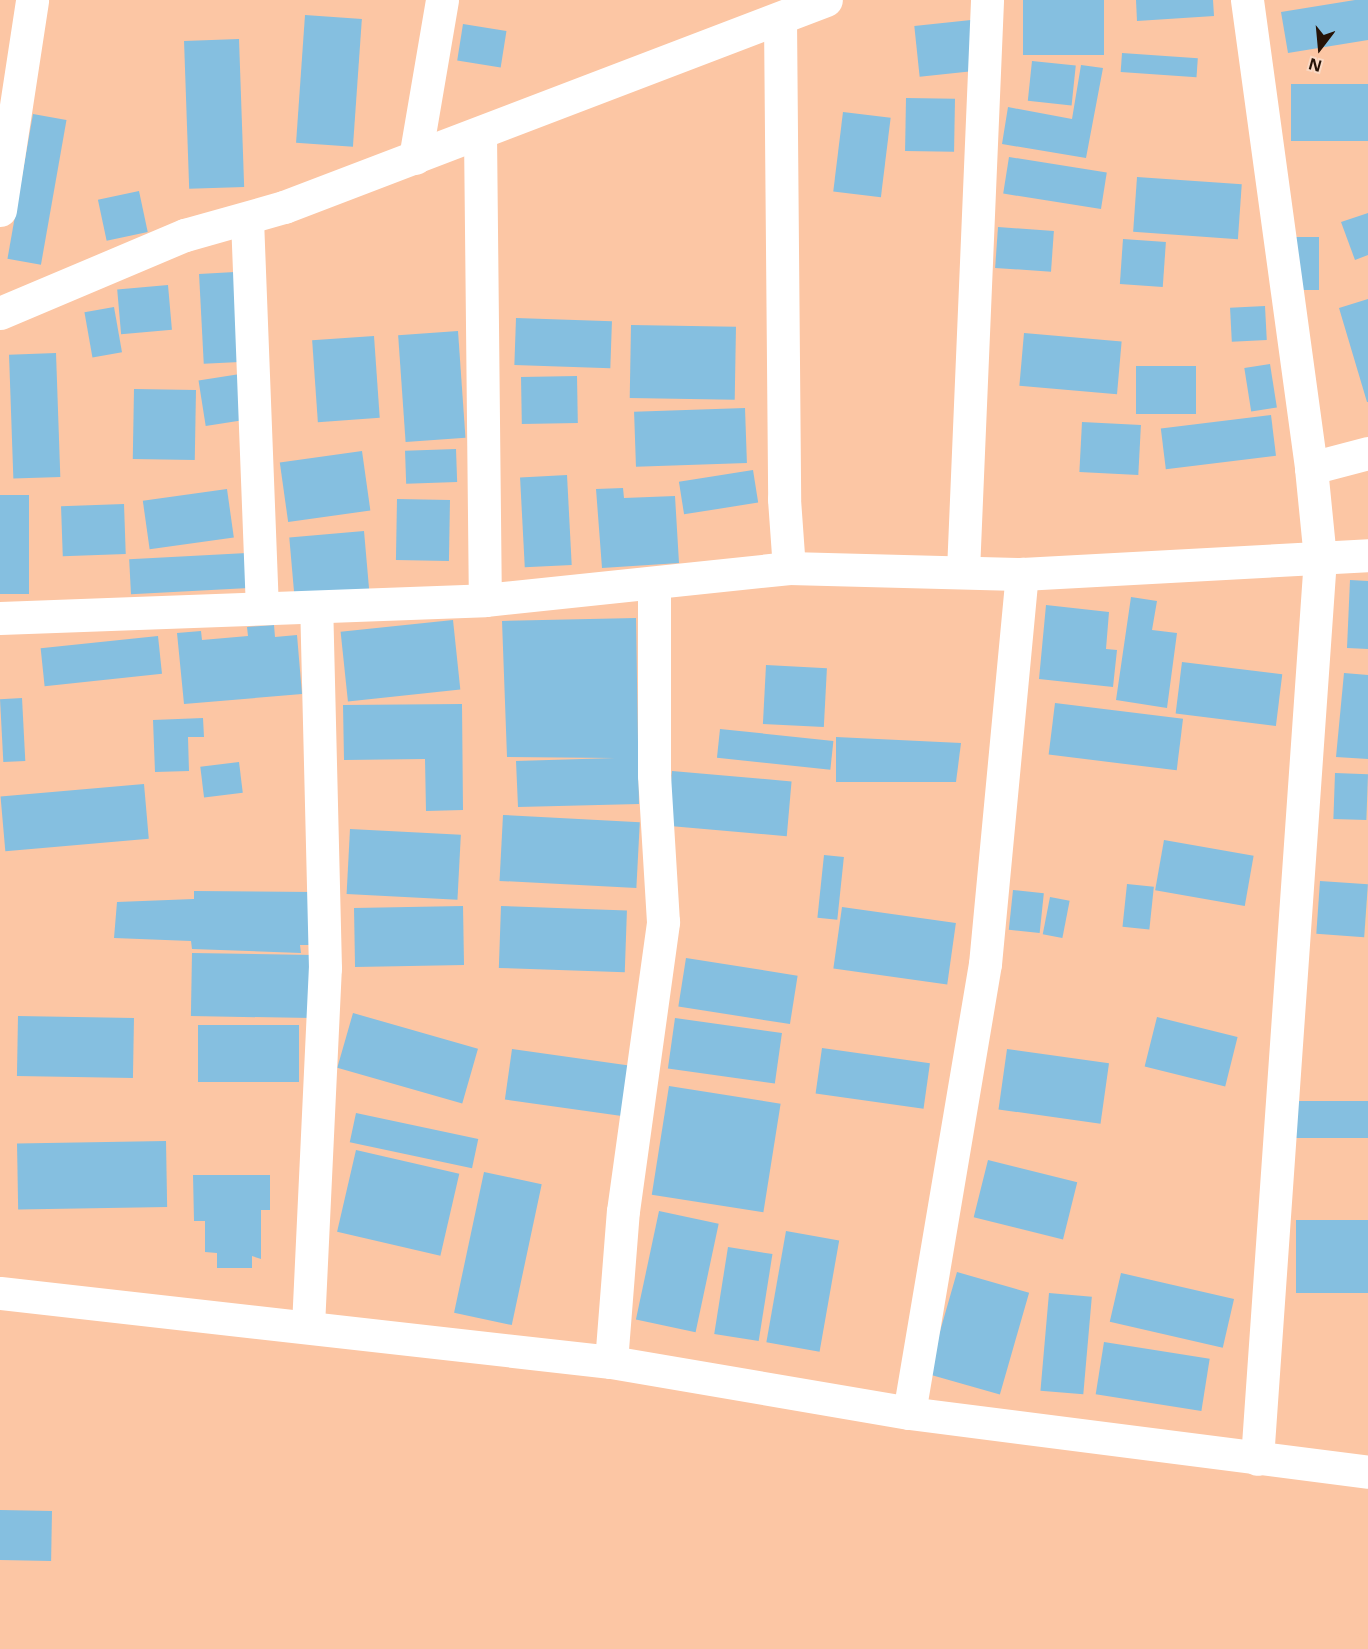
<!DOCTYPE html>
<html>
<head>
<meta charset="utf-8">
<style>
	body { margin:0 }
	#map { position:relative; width:1368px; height:1649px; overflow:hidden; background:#fcc6a4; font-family:"Noto Sans",sans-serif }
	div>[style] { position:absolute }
	.building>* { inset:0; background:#85bfe0; transform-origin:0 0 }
	.minor>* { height:33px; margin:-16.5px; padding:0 16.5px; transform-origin:16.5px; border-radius:16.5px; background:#fff }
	span { translate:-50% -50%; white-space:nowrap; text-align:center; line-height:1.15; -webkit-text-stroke:6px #fad9c4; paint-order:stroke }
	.north { position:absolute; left:1290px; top:18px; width:60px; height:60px; -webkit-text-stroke:4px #fad9c4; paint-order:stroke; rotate:196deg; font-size:16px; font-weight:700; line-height:24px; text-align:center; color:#261307 }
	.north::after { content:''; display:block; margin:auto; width:21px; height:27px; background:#261307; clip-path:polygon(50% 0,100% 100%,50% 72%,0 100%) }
</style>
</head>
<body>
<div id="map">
	<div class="building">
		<div style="left:1023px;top:0;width:81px;height:55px"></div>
		<div style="clip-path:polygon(1136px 0,1213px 0,1214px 16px,1137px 21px)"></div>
		<div style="clip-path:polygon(1355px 0,1368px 0,1368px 40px,1288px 53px,1281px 12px)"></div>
		<div style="left:305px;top:15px;width:57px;height:128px;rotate:4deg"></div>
		<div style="left:971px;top:20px;width:51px;height:57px;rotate:84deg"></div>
		<div style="left:463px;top:24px;width:44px;height:37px;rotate:9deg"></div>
		<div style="left:239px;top:39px;width:148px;height:55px;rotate:88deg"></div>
		<div style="left:1122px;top:53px;width:76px;height:19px;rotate:4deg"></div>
		<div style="left:1032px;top:61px;width:44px;height:40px;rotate:6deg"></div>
		<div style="clip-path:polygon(1081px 65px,1103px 68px,1086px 158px,1002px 144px,1008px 107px,1072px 119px)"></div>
		<div style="left:1368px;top:84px;width:57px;height:77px;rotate:90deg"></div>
		<div style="left:906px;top:98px;width:49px;height:53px;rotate:1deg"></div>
		<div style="left:843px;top:112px;width:48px;height:80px;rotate:7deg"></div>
		<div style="left:33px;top:114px;width:34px;height:147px;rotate:10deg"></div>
		<div style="left:1009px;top:157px;width:99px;height:37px;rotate:9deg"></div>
		<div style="left:1137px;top:177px;width:105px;height:55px;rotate:4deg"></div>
		<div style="left:139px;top:191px;width:42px;height:42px;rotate:78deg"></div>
		<div style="clip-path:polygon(1368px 213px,1368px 255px,1355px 260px,1341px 222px)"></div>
		<div style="left:998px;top:227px;width:56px;height:41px;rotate:4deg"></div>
		<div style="left:1295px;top:237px;width:24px;height:53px"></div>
		<div style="left:1123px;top:239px;width:43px;height:45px;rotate:4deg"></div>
		<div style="left:235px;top:272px;width:90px;height:36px;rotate:87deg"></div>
		<div style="left:168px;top:285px;width:45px;height:51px;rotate:85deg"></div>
		<div style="clip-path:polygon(1368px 299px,1368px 402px,1367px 402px,1339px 308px)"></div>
		<div style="left:1265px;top:306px;width:34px;height:35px;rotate:87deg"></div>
		<div style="left:114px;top:307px;width:46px;height:30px;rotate:80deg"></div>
		<div style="left:516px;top:318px;width:96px;height:47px;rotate:2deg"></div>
		<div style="left:631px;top:325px;width:105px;height:73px;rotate:1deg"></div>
		<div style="left:458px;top:331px;width:107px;height:60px;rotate:86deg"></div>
		<div style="left:1024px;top:333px;width:98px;height:53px;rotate:5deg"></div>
		<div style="left:374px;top:336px;width:82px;height:62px;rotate:86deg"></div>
		<div style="left:56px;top:353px;width:124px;height:47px;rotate:88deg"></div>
		<div style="left:1270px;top:364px;width:44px;height:26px;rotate:81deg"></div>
		<div style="left:1136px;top:366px;width:60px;height:48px"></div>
		<div style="left:240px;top:374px;width:46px;height:42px;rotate:81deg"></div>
		<div style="left:577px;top:376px;width:47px;height:56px;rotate:89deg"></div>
		<div style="left:134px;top:389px;width:62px;height:70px;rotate:1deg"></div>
		<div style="left:745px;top:408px;width:55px;height:111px;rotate:88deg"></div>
		<div style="left:1271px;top:415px;width:41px;height:111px;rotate:83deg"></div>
		<div style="left:1082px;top:422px;width:59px;height:50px;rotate:3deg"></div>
		<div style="left:456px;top:449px;width:33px;height:51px;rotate:88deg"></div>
		<div style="left:362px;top:451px;width:60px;height:83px;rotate:82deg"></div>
		<div style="left:753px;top:470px;width:33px;height:75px;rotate:81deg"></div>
		<div style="left:567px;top:475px;width:90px;height:47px;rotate:87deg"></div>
		<div style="clip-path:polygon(623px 488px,624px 498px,675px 496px,679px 563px,602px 568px,596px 489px)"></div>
		<div style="left:227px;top:489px;width:49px;height:85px;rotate:82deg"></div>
		<div style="left:0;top:495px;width:29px;height:99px"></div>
		<div style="left:397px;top:499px;width:53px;height:61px;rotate:1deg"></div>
		<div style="left:124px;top:504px;width:50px;height:63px;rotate:88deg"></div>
		<div style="left:364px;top:531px;width:59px;height:75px;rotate:85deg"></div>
		<div style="left:247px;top:553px;width:35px;height:118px;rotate:87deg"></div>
		<div style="clip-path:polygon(1350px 580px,1368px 581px,1368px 649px,1347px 648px)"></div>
		<div style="clip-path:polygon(1131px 597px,1157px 601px,1152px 630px,1177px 633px,1167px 708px,1116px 700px)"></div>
		<div style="clip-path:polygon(1046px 605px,1109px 612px,1106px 649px,1117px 650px,1113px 687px,1039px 679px)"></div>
		<div style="clip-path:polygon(636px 618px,639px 804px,518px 807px,516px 761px,615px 758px,507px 757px,502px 621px)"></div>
		<div style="left:453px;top:620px;width:70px;height:113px;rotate:84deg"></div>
		<div style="clip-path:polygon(274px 625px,275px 637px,297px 635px,302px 694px,184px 704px,177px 633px,201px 631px,202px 640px,248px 636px,247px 627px)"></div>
		<div style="left:158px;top:636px;width:38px;height:118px;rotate:84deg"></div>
		<div style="left:1182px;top:662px;width:101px;height:52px;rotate:7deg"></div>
		<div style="left:766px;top:665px;width:61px;height:59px;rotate:3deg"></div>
		<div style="clip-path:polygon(1344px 673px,1368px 675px,1368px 759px,1336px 757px)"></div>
		<div style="left:22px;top:698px;width:63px;height:22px;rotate:87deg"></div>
		<div style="left:1055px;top:703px;width:129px;height:52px;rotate:7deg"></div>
		<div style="clip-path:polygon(462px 704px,463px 810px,426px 811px,425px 759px,344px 760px,343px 705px)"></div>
		<div style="clip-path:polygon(203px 718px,204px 737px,188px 737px,189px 771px,155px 772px,153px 720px)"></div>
		<div style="left:720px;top:729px;width:114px;height:29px;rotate:6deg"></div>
		<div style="clip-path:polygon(836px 737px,961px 743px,956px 782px,836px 782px)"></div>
		<div style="left:239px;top:762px;width:31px;height:39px;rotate:83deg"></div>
		<div style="left:672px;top:771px;width:120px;height:55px;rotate:5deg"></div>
		<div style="left:1335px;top:773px;width:33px;height:46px;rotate:2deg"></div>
		<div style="left:144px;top:784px;width:55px;height:144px;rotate:85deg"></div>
		<div style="left:503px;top:815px;width:137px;height:66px;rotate:3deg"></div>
		<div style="left:350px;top:829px;width:111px;height:65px;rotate:3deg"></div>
		<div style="left:1164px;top:840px;width:91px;height:51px;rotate:10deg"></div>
		<div style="left:824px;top:855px;width:20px;height:63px;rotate:6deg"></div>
		<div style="left:1320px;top:881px;width:48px;height:53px;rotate:4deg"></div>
		<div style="left:1127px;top:884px;width:27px;height:43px;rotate:6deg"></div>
		<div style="left:1013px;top:890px;width:31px;height:40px;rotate:6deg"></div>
		<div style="clip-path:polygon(194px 891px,314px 892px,316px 945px,300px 945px,301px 953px,192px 949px,191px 941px,114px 938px,117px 902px,194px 899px)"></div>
		<div style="left:1050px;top:897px;width:20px;height:38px;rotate:11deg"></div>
		<div style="left:463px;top:906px;width:59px;height:109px;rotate:89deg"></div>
		<div style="left:501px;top:906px;width:126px;height:62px;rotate:2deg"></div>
		<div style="left:842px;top:907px;width:115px;height:62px;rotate:8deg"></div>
		<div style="left:192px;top:953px;width:121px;height:63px;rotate:1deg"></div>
		<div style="left:686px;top:958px;width:113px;height:49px;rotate:9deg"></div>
		<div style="left:353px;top:1013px;width:130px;height:57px;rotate:16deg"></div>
		<div style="left:18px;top:1016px;width:116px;height:60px;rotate:1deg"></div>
		<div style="left:1157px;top:1017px;width:83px;height:51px;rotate:14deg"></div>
		<div style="left:675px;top:1018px;width:108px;height:51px;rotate:8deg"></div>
		<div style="left:198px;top:1025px;width:101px;height:57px"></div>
		<div style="left:822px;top:1048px;width:109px;height:46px;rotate:8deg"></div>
		<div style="left:512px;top:1049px;width:118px;height:51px;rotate:8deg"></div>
		<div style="left:1007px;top:1049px;width:103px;height:61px;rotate:8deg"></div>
		<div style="left:669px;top:1086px;width:113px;height:110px;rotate:9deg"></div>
		<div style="left:1368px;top:1101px;width:37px;height:74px;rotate:90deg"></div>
		<div style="left:356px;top:1113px;width:125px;height:30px;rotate:12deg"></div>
		<div style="left:166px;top:1141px;width:66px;height:149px;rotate:89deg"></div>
		<div style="left:356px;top:1150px;width:106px;height:84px;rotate:13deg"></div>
		<div style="left:988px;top:1160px;width:92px;height:59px;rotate:14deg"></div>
		<div style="left:484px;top:1172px;width:59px;height:144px;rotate:12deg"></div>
		<div style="clip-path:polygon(193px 1175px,270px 1175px,270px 1210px,261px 1210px,261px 1259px,252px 1256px,252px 1268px,217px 1268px,217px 1253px,205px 1252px,205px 1221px,194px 1221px)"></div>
		<div style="left:659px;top:1211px;width:61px;height:111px;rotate:12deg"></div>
		<div style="left:1296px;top:1220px;width:72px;height:73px"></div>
		<div style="left:786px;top:1231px;width:54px;height:113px;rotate:10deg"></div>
		<div style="left:728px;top:1247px;width:45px;height:88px;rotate:9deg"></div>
		<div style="left:957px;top:1272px;width:75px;height:106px;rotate:16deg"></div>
		<div style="left:1121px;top:1273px;width:116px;height:50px;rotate:13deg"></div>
		<div style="left:1049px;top:1293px;width:43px;height:98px;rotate:5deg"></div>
		<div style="left:1104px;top:1342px;width:107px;height:53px;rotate:9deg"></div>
		<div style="left:0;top:1510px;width:52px;height:50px;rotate:1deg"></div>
	</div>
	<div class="minor">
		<div style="left:1247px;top:0;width:472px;rotate:82.2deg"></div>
		<div style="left:1311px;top:468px;width:90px;rotate:84.3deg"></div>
		<div style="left:1320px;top:558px;width:903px;rotate:94deg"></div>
		<div style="left:780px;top:19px;width:480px;rotate:89.5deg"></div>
		<div style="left:784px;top:499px;width:69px;rotate:85.9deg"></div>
		<div style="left:480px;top:134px;width:466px;rotate:89.4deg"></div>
		<div style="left:415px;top:158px;width:160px;rotate:-80.3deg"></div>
		<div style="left:0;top:210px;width:212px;rotate:-81.3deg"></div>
		<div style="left:247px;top:219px;width:388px;rotate:87.8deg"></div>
		<div style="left:0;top:313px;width:201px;rotate:-22.9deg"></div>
		<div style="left:185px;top:235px;width:103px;rotate:-15.8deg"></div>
		<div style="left:284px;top:207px;width:580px;rotate:-20.9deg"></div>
		<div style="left:1311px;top:468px;width:59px;rotate:-14.7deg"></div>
		<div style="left:963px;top:571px;width:572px;rotate:-87.59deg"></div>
		<div style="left:0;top:618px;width:485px;rotate:-2.1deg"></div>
		<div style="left:485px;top:600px;width:306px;rotate:-6deg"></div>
		<div style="left:789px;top:568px;width:233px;rotate:1.5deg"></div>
		<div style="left:1022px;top:574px;width:347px;rotate:-3.1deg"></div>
		<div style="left:0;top:1293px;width:615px;rotate:6.44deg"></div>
		<div style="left:611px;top:1362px;width:302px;rotate:9.7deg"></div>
		<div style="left:909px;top:1413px;width:463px;rotate:7.3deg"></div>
		<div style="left:308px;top:1326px;width:358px;rotate:-87.3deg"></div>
		<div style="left:325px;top:968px;width:359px;rotate:-91.4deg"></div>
		<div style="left:611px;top:1362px;width:151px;rotate:-85.5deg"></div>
		<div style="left:623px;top:1211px;width:292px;rotate:-82.1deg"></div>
		<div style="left:663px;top:922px;width:147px;rotate:-93.5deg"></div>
		<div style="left:654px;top:775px;width:192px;rotate:-90deg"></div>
		<div style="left:909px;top:1413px;width:455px;rotate:-80.4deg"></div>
		<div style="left:985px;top:964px;width:392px;rotate:-84.6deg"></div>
	</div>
	<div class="north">N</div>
</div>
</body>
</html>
